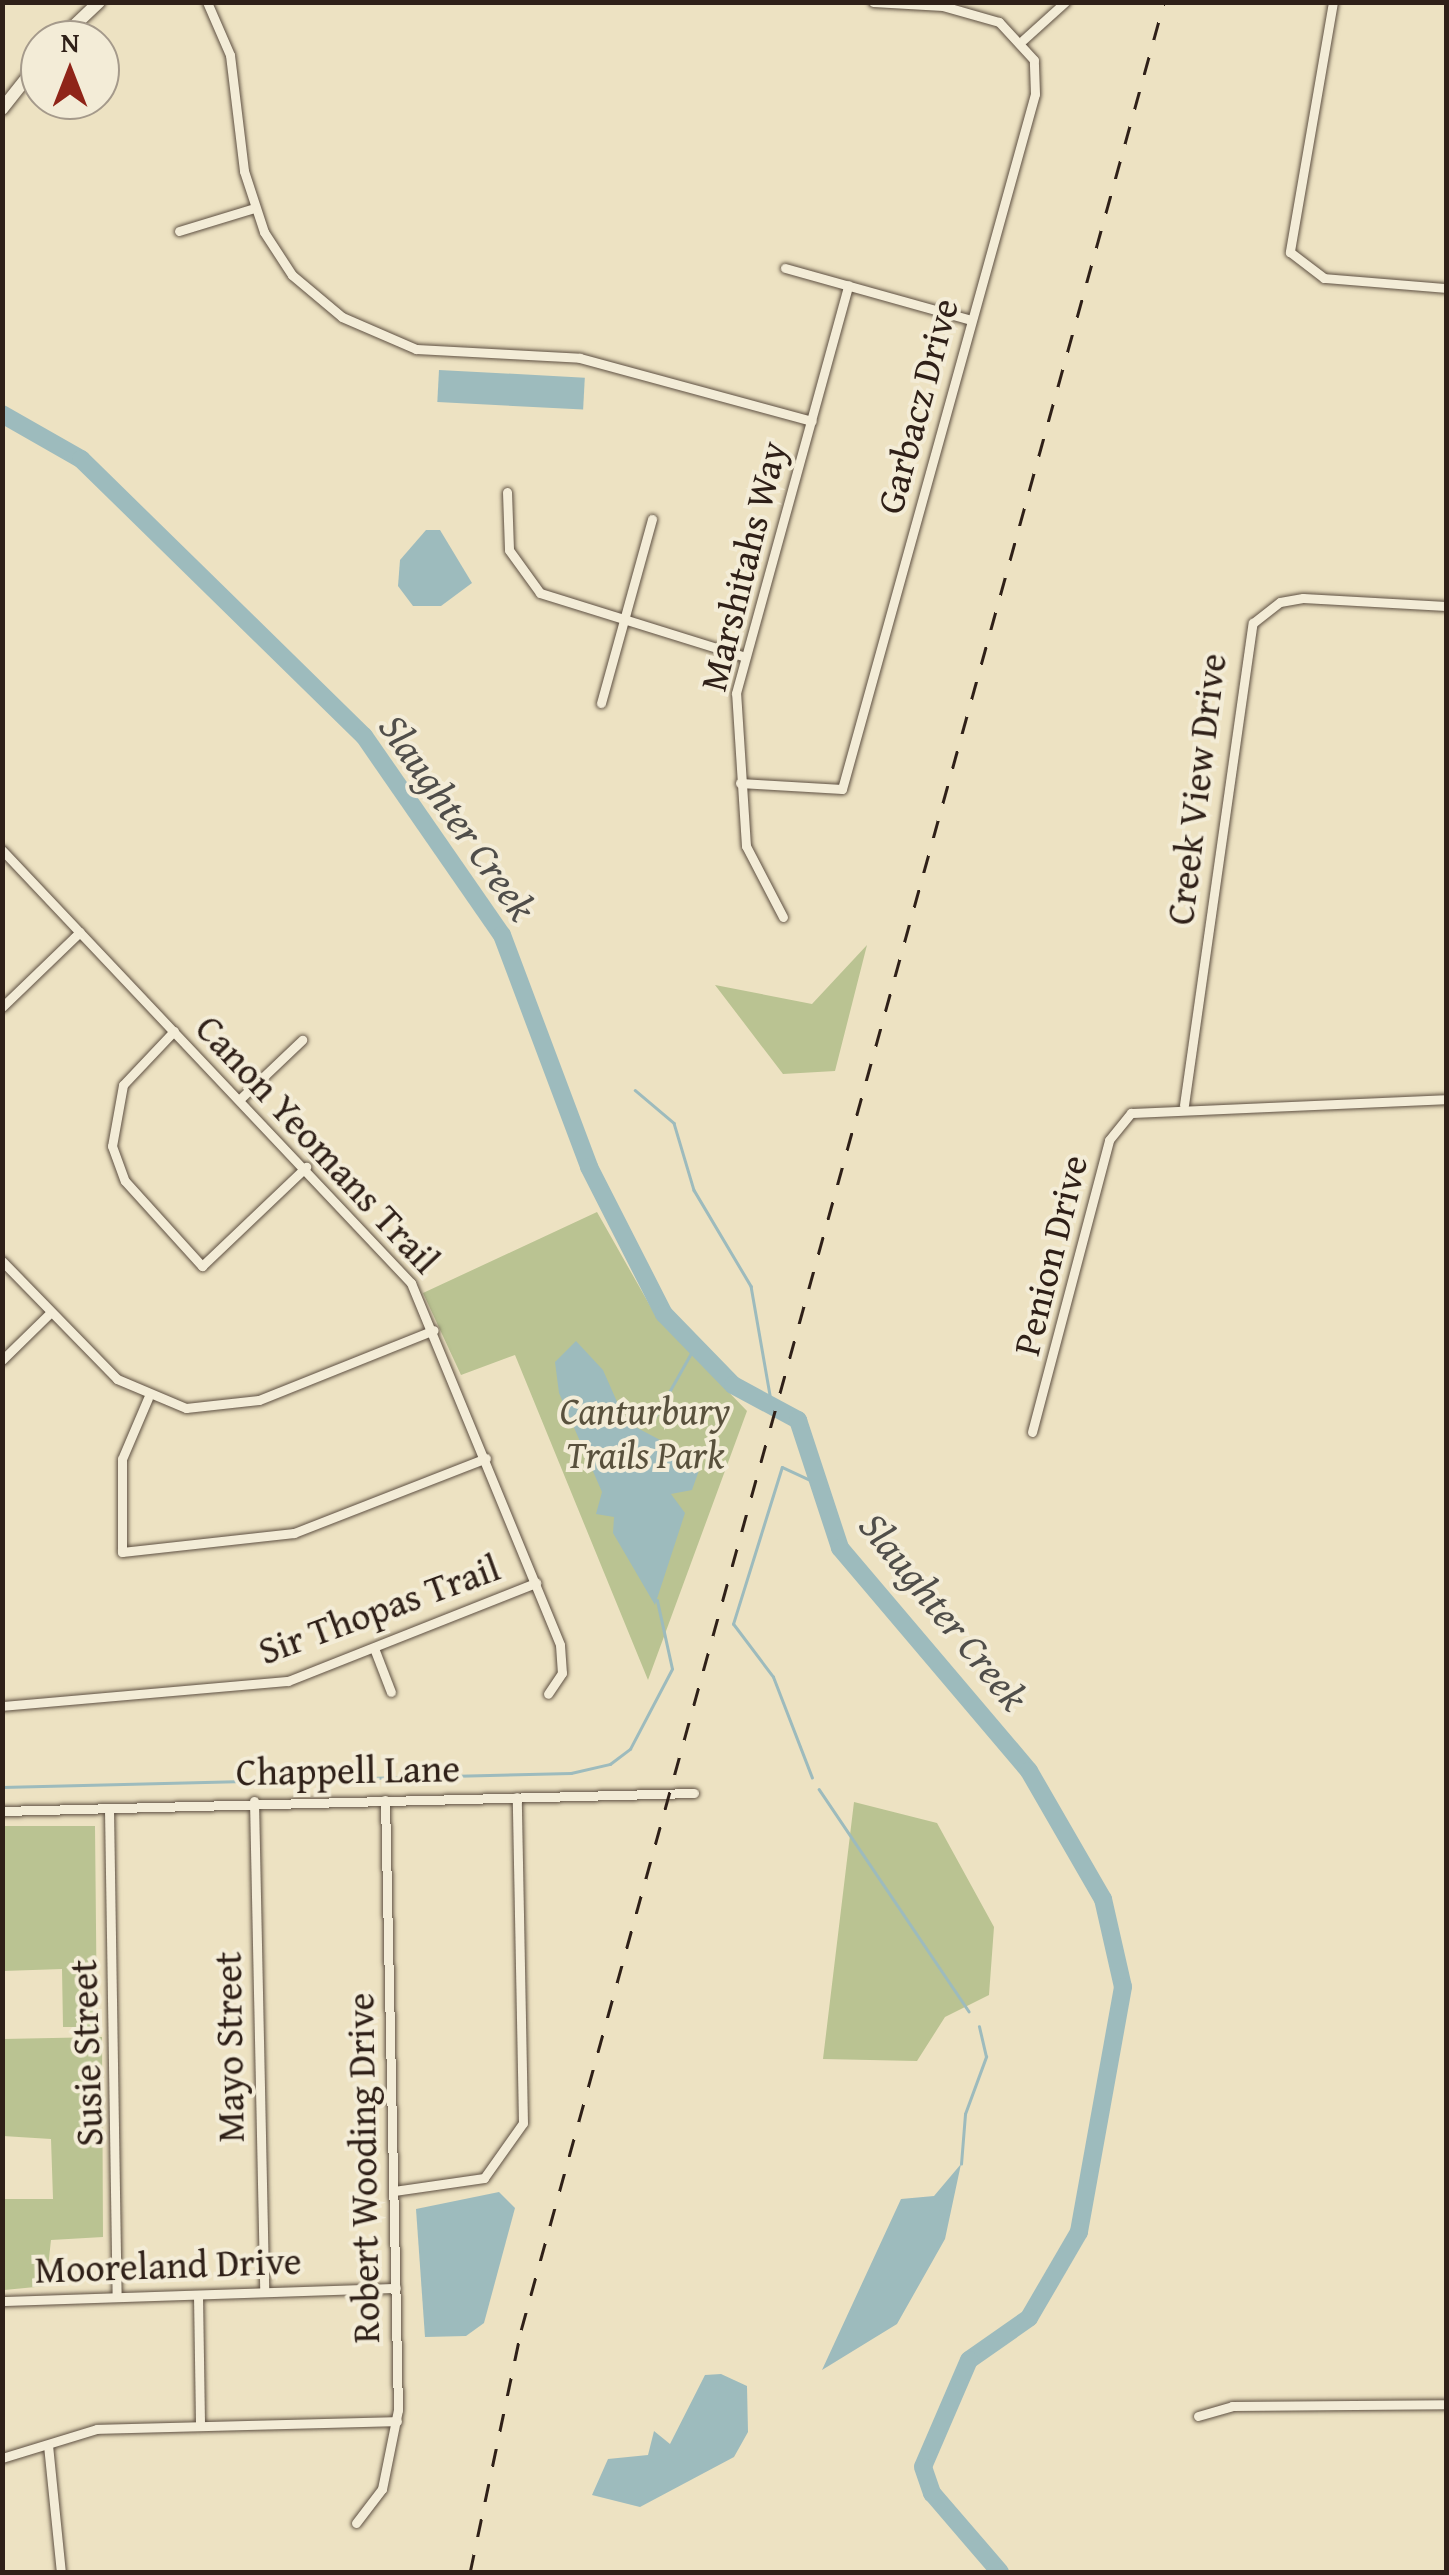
<!DOCTYPE html>
<html>
<head>
<meta charset="utf-8">
<style>
	body { margin:0 }
	#map { position:relative; width:1449px; height:2575px; overflow:hidden; background:#ede2c2; font-family:"Gentium Book Plus",serif }
	div>[style] { position:absolute }
	.green>* { inset:0; background:#bac392 }
	.water>* { inset:0; background:#9dbbbd; transform-origin:0 0 }
	.stream>* { height:2.5px; margin:-1.25px; padding:0 1.25px; transform-origin:1.25px; border-radius:1.25px; background:#9dbbbd }
	.river>* { height:18px; margin:-9px; padding:0 9px; transform-origin:9px; border-radius:9px; background:#9dbbbd }
	.roads { filter:drop-shadow(0 0 2px #5e5042) drop-shadow(0 0 2px #5e5042) }
	.street>* { height:9px; margin:-4.5px; padding:0 4.5px; transform-origin:4.5px; border-radius:4.5px; background:#f3ecd7 }
	.secondary>* { height:12px; margin:-6px; padding:0 6px; transform-origin:6px; border-radius:6px; background:#f3ecd7 }
	.rail>* { height:2.5px; margin-top:-1.25px; transform-origin:0; background:repeating-linear-gradient(90deg,#2f2018 0 18px,transparent 0 36px) }
	span { translate:-50% -50%; white-space:nowrap; text-align:center; line-height:1.15; -webkit-text-stroke:8px #f3ecd7; paint-order:stroke }
	.street-label { font-size:38px; color:#2f2018 }
	.park-label { font-size:38px; color:#59513d; font-style:italic }
	.water-label { font-size:40px; color:#504e4a; font-style:italic }
	.frame { position:absolute; inset:0; border:5px solid #2f2018; pointer-events:none }
	.north { position:absolute; left:20px; top:20px; width:100px; height:100px; box-sizing:border-box; background:#f3ecd7; border:2px solid #a59a8b; border-radius:50%; rotate:0deg; font-size:28px; font-weight:700; line-height:40px; text-align:center; color:#2f2018 }
	.north::after { content:''; display:block; margin:auto; width:35px; height:45px; background:#8f2418; clip-path:polygon(50% 0,100% 100%,50% 72%,0 100%) }
</style>
</head>
<body>
<div id="map">
	<div class="green">
		<div style="clip-path:polygon(867px 945px,835px 1071px,783px 1074px,715px 985px,812px 1004px)"></div>
		<div style="clip-path:polygon(597px 1212px,657px 1318px,747px 1411px,648px 1680px,515px 1355px,461px 1375px,423px 1293px)"></div>
		<div style="clip-path:polygon(854px 1802px,937px 1823px,994px 1927px,989px 1995px,945px 2017px,917px 2061px,823px 2059px)"></div>
		<div style="clip-path:polygon(2px 1826px,95px 1826px,97px 2027px,63px 2027px,62px 1969px,3px 1971px)"></div>
		<div style="clip-path:polygon(102px 2037px,103px 2237px,51px 2240px,46px 2286px,4px 2290px,3px 2199px,53px 2199px,51px 2139px,3px 2136px,3px 2039px)"></div>
	</div>
	<div class="water">
		<div style="left:439px;top:370px;width:146px;height:32px;rotate:3deg"></div>
		<div style="clip-path:polygon(426px 530px,440px 530px,472px 583px,441px 606px,413px 606px,398px 586px,400px 560px)"></div>
		<div style="clip-path:polygon(576px 1341px,603px 1370px,626px 1422px,702px 1462px,692px 1490px,671px 1494px,685px 1513px,655px 1605px,613px 1533px,614px 1517px,596px 1514px,602px 1492px,559px 1393px,555px 1362px)"></div>
		<div style="clip-path:polygon(961px 2164px,945px 2239px,897px 2324px,822px 2370px,901px 2199px,934px 2196px)"></div>
		<div style="clip-path:polygon(499px 2192px,515px 2208px,484px 2323px,466px 2336px,425px 2337px,416px 2209px)"></div>
		<div style="clip-path:polygon(721px 2374px,747px 2386px,748px 2432px,734px 2457px,640px 2507px,592px 2495px,608px 2459px,648px 2455px,654px 2431px,670px 2444px,705px 2375px)"></div>
	</div>
	<div class="stream">
		<div style="left:635px;top:1090px;width:51px;rotate:40.2deg"></div>
		<div style="left:674px;top:1123px;width:70px;rotate:73.4deg"></div>
		<div style="left:694px;top:1190px;width:112px;rotate:59.3deg"></div>
		<div style="left:751px;top:1286px;width:122px;rotate:80.1deg"></div>
		<div style="left:650px;top:1426px;width:92px;rotate:-60.6deg"></div>
		<div style="left:812px;top:1778px;width:108px;rotate:-111.1deg"></div>
		<div style="left:773px;top:1677px;width:66px;rotate:-127deg"></div>
		<div style="left:733px;top:1624px;width:164px;rotate:-72.7deg"></div>
		<div style="left:782px;top:1467px;width:41px;rotate:24.7deg"></div>
		<div style="left:2px;top:1787px;width:569px;rotate:-1.41deg"></div>
		<div style="left:571px;top:1773px;width:40px;rotate:-13deg"></div>
		<div style="left:610px;top:1764px;width:25px;rotate:-37deg"></div>
		<div style="left:630px;top:1749px;width:90px;rotate:-62.3deg"></div>
		<div style="left:672px;top:1669px;width:70px;rotate:-102.4deg"></div>
		<div style="left:819px;top:1789px;width:268px;rotate:56deg"></div>
		<div style="left:961px;top:2164px;width:50px;rotate:-85.4deg"></div>
		<div style="left:965px;top:2114px;width:61px;rotate:-69.8deg"></div>
		<div style="left:986px;top:2057px;width:31px;rotate:-103deg"></div>
	</div>
	<div class="river">
		<div style="left:2px;top:414px;width:91px;rotate:29.7deg"></div>
		<div style="left:81px;top:459px;width:396px;rotate:44.4deg"></div>
		<div style="left:364px;top:736px;width:242px;rotate:55.3deg"></div>
		<div style="left:502px;top:935px;width:248px;rotate:69.4deg"></div>
		<div style="left:589px;top:1167px;width:165px;rotate:63deg"></div>
		<div style="left:664px;top:1314px;width:99px;rotate:45.8deg"></div>
		<div style="left:733px;top:1385px;width:74px;rotate:28.3deg"></div>
		<div style="left:798px;top:1420px;width:135px;rotate:71.8deg"></div>
		<div style="left:840px;top:1548px;width:292px;rotate:49.7deg"></div>
		<div style="left:1029px;top:1771px;width:148px;rotate:60deg"></div>
		<div style="left:1103px;top:1899px;width:90px;rotate:77.2deg"></div>
		<div style="left:1123px;top:1987px;width:249px;rotate:100.2deg"></div>
		<div style="left:1079px;top:2232px;width:99px;rotate:120.2deg"></div>
		<div style="left:1029px;top:2318px;width:73px;rotate:145deg"></div>
		<div style="left:969px;top:2360px;width:116px;rotate:113.3deg"></div>
		<div style="left:923px;top:2467px;width:28px;rotate:71deg"></div>
		<div style="left:932px;top:2493px;width:104px;rotate:49.3deg"></div>
	</div>
	<div class="roads">
		<div class="street">
			<div style="left:207px;top:2px;width:58px;rotate:66.5deg"></div>
			<div style="left:230px;top:55px;width:117px;rotate:83.1deg"></div>
			<div style="left:244px;top:171px;width:64px;rotate:71.8deg"></div>
			<div style="left:264px;top:232px;width:51px;rotate:56.9deg"></div>
			<div style="left:292px;top:275px;width:65px;rotate:40deg"></div>
			<div style="left:342px;top:317px;width:81px;rotate:23.4deg"></div>
			<div style="left:416px;top:349px;width:164px;rotate:3.1deg"></div>
			<div style="left:580px;top:358px;width:240px;rotate:15.2deg"></div>
			<div style="left:1333px;top:2px;width:254px;rotate:99.8deg"></div>
			<div style="left:1290px;top:252px;width:43px;rotate:37.4deg"></div>
			<div style="left:1324px;top:278px;width:122px;rotate:4.7deg"></div>
			<div style="left:1023px;top:40px;width:57px;rotate:-42.1deg"></div>
			<div style="left:179px;top:231px;width:78px;rotate:-17deg"></div>
			<div style="left:785px;top:268px;width:193px;rotate:15.6deg"></div>
			<div style="left:507px;top:492px;width:58px;rotate:88deg"></div>
			<div style="left:509px;top:550px;width:53px;rotate:54.2deg"></div>
			<div style="left:540px;top:593px;width:215px;rotate:17.3deg"></div>
			<div style="left:601px;top:703px;width:191px;rotate:-74.5deg"></div>
			<div style="left:740px;top:783px;width:102px;rotate:3.4deg"></div>
			<div style="left:842px;top:789px;width:721px;rotate:-74.48deg"></div>
			<div style="left:1035px;top:94px;width:34px;rotate:-92deg"></div>
			<div style="left:1034px;top:60px;width:52px;rotate:-132.6deg"></div>
			<div style="left:999px;top:22px;width:58px;rotate:-164.1deg"></div>
			<div style="left:943px;top:6px;width:70px;rotate:-176.7deg"></div>
			<div style="left:2px;top:850px;width:596px;rotate:46.63deg"></div>
			<div style="left:411px;top:1283px;width:391px;rotate:67.6deg"></div>
			<div style="left:560px;top:1645px;width:28px;rotate:86deg"></div>
			<div style="left:562px;top:1673px;width:25px;rotate:124deg"></div>
			<div style="left:783px;top:917px;width:80px;rotate:-117.5deg"></div>
			<div style="left:746px;top:846px;width:153px;rotate:-93.7deg"></div>
			<div style="left:736px;top:693px;width:423px;rotate:-74.6deg"></div>
			<div style="left:2px;top:1007px;width:108px;rotate:-43.9deg"></div>
			<div style="left:174px;top:1031px;width:74px;rotate:133.4deg"></div>
			<div style="left:123px;top:1085px;width:62px;rotate:100.2deg"></div>
			<div style="left:112px;top:1146px;width:37px;rotate:70deg"></div>
			<div style="left:125px;top:1181px;width:115px;rotate:47.8deg"></div>
			<div style="left:202px;top:1266px;width:144px;rotate:-43.6deg"></div>
			<div style="left:240px;top:1099px;width:86px;rotate:-43.6deg"></div>
			<div style="left:1184px;top:1105px;width:487px;rotate:-81.9deg"></div>
			<div style="left:1253px;top:623px;width:34px;rotate:-38deg"></div>
			<div style="left:1280px;top:602px;width:23px;rotate:-10deg"></div>
			<div style="left:1303px;top:598px;width:143px;rotate:3.2deg"></div>
			<div style="left:2px;top:1261px;width:165px;rotate:45.7deg"></div>
			<div style="left:117px;top:1379px;width:75px;rotate:22.8deg"></div>
			<div style="left:186px;top:1408px;width:73px;rotate:-6.3deg"></div>
			<div style="left:259px;top:1400px;width:188px;rotate:-21.8deg"></div>
			<div style="left:2px;top:1360px;width:67px;rotate:-44.4deg"></div>
			<div style="left:148px;top:1398px;width:66px;rotate:113.1deg"></div>
			<div style="left:122px;top:1459px;width:93px;rotate:90deg"></div>
			<div style="left:122px;top:1552px;width:173px;rotate:-6.3deg"></div>
			<div style="left:294px;top:1533px;width:206px;rotate:-21.3deg"></div>
			<div style="left:1032px;top:1432px;width:302px;rotate:-75.2deg"></div>
			<div style="left:1109px;top:1140px;width:35px;rotate:-51deg"></div>
			<div style="left:1131px;top:1113px;width:315px;rotate:-2.5deg"></div>
			<div style="left:374px;top:1648px;width:47px;rotate:68.9deg"></div>
			<div style="left:2px;top:1706px;width:287px;rotate:-5deg"></div>
			<div style="left:288px;top:1681px;width:267px;rotate:-21.6deg"></div>
			<div style="left:254px;top:1801px;width:491px;rotate:88.8deg"></div>
			<div style="left:109px;top:1809px;width:487px;rotate:89.1deg"></div>
			<div style="left:2px;top:1811px;width:692px;rotate:-1.49deg"></div>
			<div style="left:394px;top:2191px;width:91px;rotate:-8.2deg"></div>
			<div style="left:484px;top:2178px;width:67px;rotate:-54.7deg"></div>
			<div style="left:523px;top:2123px;width:326px;rotate:-91.1deg"></div>
			<div style="left:198px;top:2295px;width:130px;rotate:89.1deg"></div>
			<div style="left:2px;top:2301px;width:394px;rotate:-1.9deg"></div>
			<div style="left:1198px;top:2416px;width:35px;rotate:-16deg"></div>
			<div style="left:1232px;top:2406px;width:214px;rotate:-0.5deg"></div>
			<div style="left:48px;top:2445px;width:128px;rotate:84.2deg"></div>
			<div style="left:2px;top:2458px;width:99px;rotate:-17deg"></div>
			<div style="left:97px;top:2429px;width:300px;rotate:-1.5deg"></div>
			<div style="left:356px;top:2523px;width:43px;rotate:-52.6deg"></div>
			<div style="left:382px;top:2489px;width:81px;rotate:-78.6deg"></div>
			<div style="left:398px;top:2410px;width:610px;rotate:-91.22deg"></div>
		</div>
		<div class="secondary">
			<div style="left:59px;top:40px;width:55px;rotate:-43.5deg"></div>
			<div style="left:2px;top:109px;width:61px;rotate:-51.6deg"></div>
		</div>
	</div>
	<div class="rail">
		<div style="left:470px;top:2572px;width:247px;rotate:-78.1deg"></div>
		<div style="left:521px;top:2330px;width:2415px;rotate:-74.56deg"></div>
	</div>
	<div class="street-label">
		<span style="left:917px;top:406px;rotate:-75deg">Garbacz Drive</span>
		<span style="left:743px;top:566px;rotate:-76deg">Marshitahs Way</span>
		<span style="left:1196px;top:789px;rotate:-83deg">Creek View Drive</span>
		<span style="left:318px;top:1144px;rotate:47deg">Canon Yeomans Trail</span>
		<span style="left:1050px;top:1255px;rotate:-76deg">Penion Drive</span>
		<span style="left:379px;top:1609px;rotate:-20deg">Sir Thopas Trail</span>
		<span style="left:348px;top:1770px;rotate:-1deg">Chappell Lane</span>
		<span style="left:229px;top:2047px;rotate:-91deg">Mayo Street</span>
		<span style="left:86px;top:2053px;rotate:-92deg">Susie Street</span>
		<span style="left:363px;top:2168px;rotate:-91deg">Robert Wooding Drive</span>
		<span style="left:168px;top:2265px;rotate:-2deg">Mooreland Drive</span>
	</div>
	<div class="park-label">
		<span style="left:645px;top:1433px">Canturbury<br>Trails Park</span>
	</div>
	<div class="water-label">
		<span style="left:458px;top:817px;rotate:55deg">Slaughter Creek</span>
		<span style="left:944px;top:1611px;rotate:51deg">Slaughter Creek</span>
	</div>
	<div class="frame"></div>
	<div class="north">N</div>
</div>
</body>
</html>
